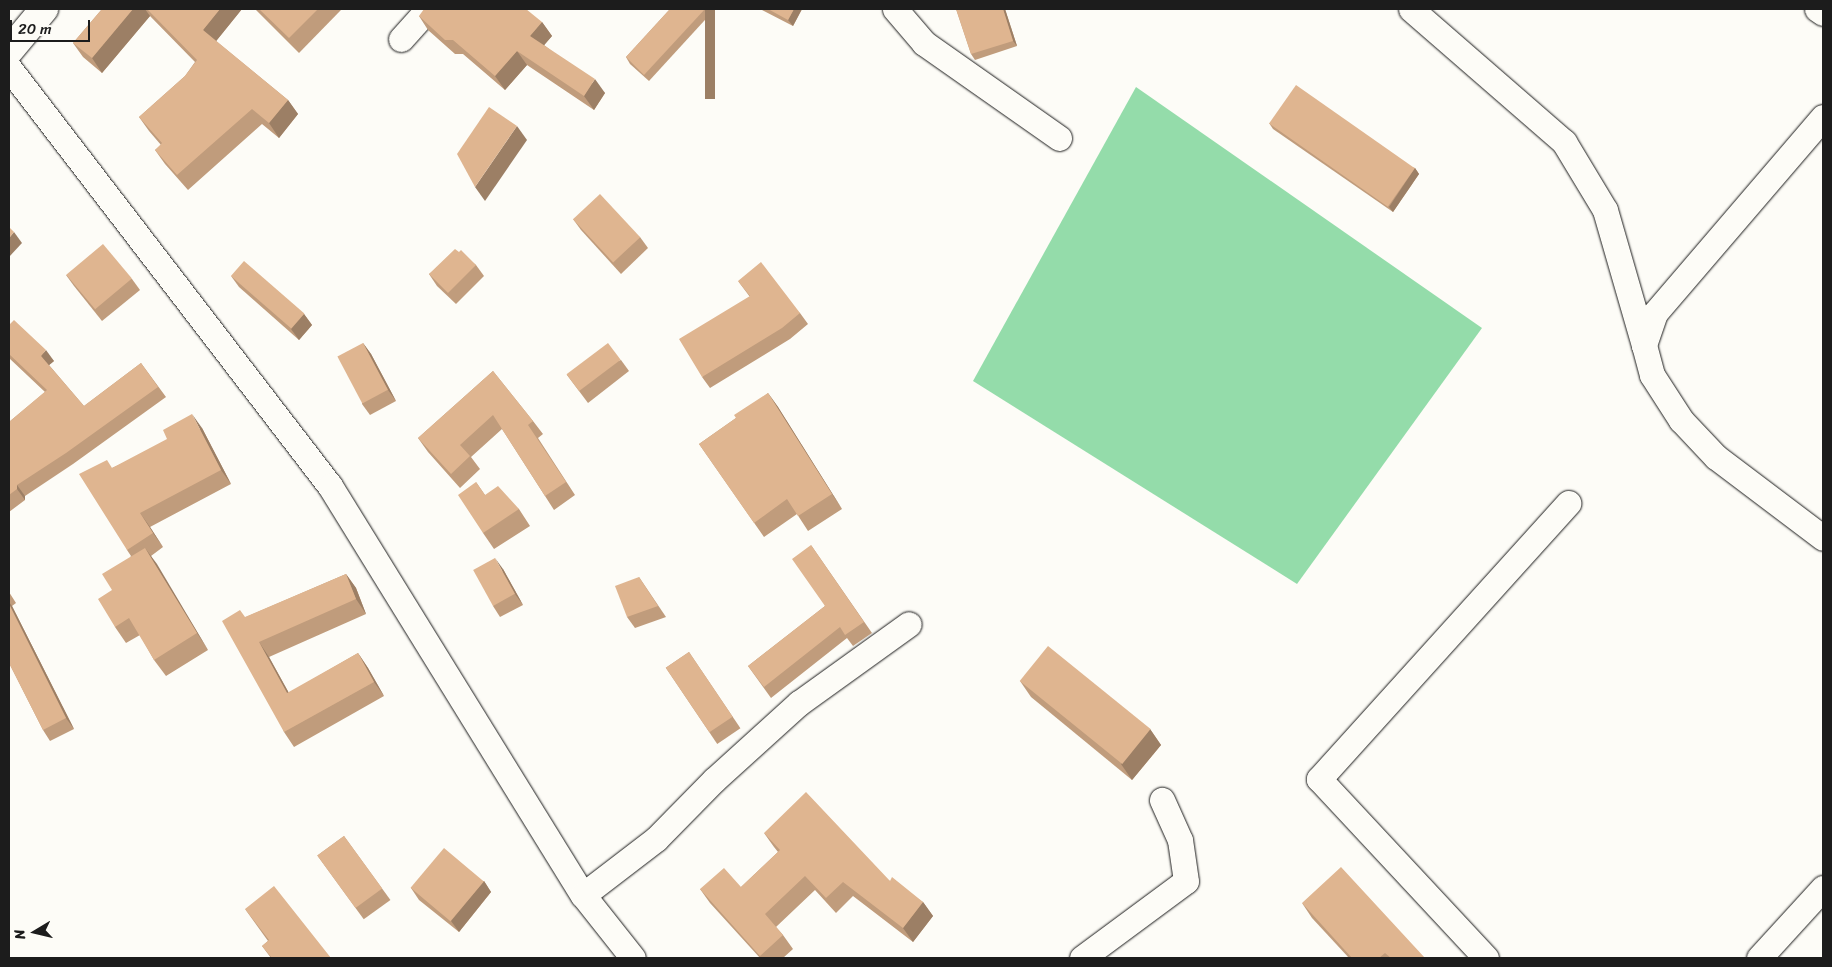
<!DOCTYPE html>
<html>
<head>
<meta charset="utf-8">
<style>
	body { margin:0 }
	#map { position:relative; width:1832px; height:967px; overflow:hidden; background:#fdfcf7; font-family:Sriracha,sans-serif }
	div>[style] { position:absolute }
	.green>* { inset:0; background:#94dcaa }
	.roads { filter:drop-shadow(0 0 1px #1c1c1c) drop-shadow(0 0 1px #1c1c1c) }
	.minor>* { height:25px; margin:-12.5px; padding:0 12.5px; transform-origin:12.5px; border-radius:12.5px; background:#fdfcf7 }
	.tertiary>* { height:28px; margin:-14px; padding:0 14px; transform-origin:14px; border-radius:14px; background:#fdfcf7 }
	.wall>* { inset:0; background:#c09c7c; transform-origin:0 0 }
	.shaded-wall>* { inset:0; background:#9c7f65; transform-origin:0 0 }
	.building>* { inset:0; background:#dfb590; transform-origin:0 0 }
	span { translate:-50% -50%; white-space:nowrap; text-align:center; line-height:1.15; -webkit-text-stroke:4.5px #fdfcf7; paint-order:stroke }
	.frame { position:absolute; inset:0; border:10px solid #1c1c1c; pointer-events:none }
	.north { position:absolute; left:10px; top:907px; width:50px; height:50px; -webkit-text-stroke:4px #fdfcf7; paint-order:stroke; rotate:261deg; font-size:14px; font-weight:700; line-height:20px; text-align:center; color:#1c1c1c }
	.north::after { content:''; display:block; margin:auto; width:18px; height:22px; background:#1c1c1c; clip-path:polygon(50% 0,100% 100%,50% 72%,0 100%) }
	.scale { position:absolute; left:10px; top:20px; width:80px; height:22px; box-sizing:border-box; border:2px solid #1c1c1c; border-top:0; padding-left:6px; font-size:15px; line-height:18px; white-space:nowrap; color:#1c1c1c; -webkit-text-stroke:4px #fdfcf7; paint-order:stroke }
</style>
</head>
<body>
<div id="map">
	<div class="green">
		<div style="clip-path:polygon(1136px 87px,1482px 328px,1297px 584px,973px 381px)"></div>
	</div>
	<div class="roads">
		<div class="minor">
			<div style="left:895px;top:9px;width:45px;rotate:49.5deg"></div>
			<div style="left:924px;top:43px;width:165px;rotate:35.1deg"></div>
			<div style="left:1411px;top:9px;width:203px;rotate:41deg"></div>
			<div style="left:1564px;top:142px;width:79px;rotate:58.9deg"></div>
			<div style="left:1605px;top:210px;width:141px;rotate:73.9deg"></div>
			<div style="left:1817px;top:9px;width:7px;rotate:34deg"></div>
			<div style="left:401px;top:39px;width:40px;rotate:-48deg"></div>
			<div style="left:9px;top:68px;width:527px;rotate:52.48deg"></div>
			<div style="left:330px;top:486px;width:481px;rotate:58.3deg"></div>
			<div style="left:583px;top:895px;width:80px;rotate:51.6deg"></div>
			<div style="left:1823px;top:117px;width:258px;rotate:130.6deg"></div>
			<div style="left:1655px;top:313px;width:34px;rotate:109deg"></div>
			<div style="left:1644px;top:345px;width:31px;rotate:75deg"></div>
			<div style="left:1652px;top:375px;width:54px;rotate:57.2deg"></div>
			<div style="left:1681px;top:420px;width:51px;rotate:46.6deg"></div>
			<div style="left:1716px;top:457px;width:134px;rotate:37.1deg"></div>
			<div style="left:583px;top:895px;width:92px;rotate:-37.5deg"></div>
			<div style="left:656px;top:839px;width:83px;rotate:-45.5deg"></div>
			<div style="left:714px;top:780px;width:115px;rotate:-42.2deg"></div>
			<div style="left:799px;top:703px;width:135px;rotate:-35.7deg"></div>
			<div style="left:1082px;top:958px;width:129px;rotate:-36.5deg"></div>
			<div style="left:1186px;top:881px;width:41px;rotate:-98.3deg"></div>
			<div style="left:1180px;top:840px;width:44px;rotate:-114.2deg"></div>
			<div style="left:1486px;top:958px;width:245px;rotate:-133deg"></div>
			<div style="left:1319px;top:779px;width:372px;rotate:-47.9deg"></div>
			<div style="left:1759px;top:958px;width:95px;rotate:-47.6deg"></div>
		</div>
		<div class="tertiary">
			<div style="left:9px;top:51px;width:55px;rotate:-50.2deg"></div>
		</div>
	</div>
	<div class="wall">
		<div style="clip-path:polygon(102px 9px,242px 9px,216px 41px,288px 100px,298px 114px,279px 138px,262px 124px,188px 190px,165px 164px,155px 150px,161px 145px,149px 131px,139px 117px,185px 76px,195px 62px,150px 16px,102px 73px,83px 57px,73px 43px)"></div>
		<div style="clip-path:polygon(255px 9px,340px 9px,341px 10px,299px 53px)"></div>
		<div style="clip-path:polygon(670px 9px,715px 9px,649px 81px,630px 64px,626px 57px)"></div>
		<div style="clip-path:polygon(760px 9px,802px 9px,793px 26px)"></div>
		<div style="clip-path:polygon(956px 9px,1005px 9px,1017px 46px,975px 60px,971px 54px)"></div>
		<div style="clip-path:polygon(419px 16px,542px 22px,552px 36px,544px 45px,605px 93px,594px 110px,527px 65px,505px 90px,463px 54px,455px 54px,428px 30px)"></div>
		<div style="clip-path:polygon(1269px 123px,1415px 168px,1419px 174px,1393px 212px,1273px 129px)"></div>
		<div style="clip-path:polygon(573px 219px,640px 237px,648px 248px,621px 274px,581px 230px)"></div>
		<div style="clip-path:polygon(459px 252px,476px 265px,484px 276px,456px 304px,437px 286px,429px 274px)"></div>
		<div style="clip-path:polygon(66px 275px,132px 279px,140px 290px,102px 321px,74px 286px)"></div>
		<div style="clip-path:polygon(231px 276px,304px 314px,312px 325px,299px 340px,239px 287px)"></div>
		<div style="clip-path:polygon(738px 281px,800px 313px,808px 324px,790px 339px,710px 388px,702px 377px,750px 297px)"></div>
		<div style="clip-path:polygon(9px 325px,54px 361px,49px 365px,84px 406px,141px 363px,166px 397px,73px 464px,25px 496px,25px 500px,9px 512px,9px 422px,45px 392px,9px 358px)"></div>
		<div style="clip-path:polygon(363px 343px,371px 354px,396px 401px,370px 415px,362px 404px)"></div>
		<div style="clip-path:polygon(621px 360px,629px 371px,588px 403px,567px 375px)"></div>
		<div style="clip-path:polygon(493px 371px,533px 421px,543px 434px,538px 438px,575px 495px,554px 510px,545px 496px,502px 429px,471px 457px,480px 469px,460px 488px,428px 452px,418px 438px)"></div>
		<div style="clip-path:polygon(768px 393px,778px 407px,842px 509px,808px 531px,797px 514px,764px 537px,699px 444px,736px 418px)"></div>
		<div style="clip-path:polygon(202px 428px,231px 484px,150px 527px,163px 547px,151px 556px,208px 650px,166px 676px,154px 660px,140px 635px,126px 643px,115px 627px,112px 590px,131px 556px,127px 550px,112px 468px)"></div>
		<div style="clip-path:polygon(476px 482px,485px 495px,519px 509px,530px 526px,494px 549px,483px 533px)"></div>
		<div style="clip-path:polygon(811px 545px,872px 633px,853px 646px,847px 638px,771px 698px,748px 666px,825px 606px)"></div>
		<div style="clip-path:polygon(503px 569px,523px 605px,500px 617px,493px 606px)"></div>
		<div style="clip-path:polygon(346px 574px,356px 588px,366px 614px,269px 657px,289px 693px,358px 653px,368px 668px,384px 696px,294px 747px,284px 732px,246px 617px)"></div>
		<div style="clip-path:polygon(639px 577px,666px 617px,635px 628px,627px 617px)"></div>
		<div style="clip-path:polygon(9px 592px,16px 603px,12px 606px,74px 729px,50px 741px,43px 730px,9px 663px)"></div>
		<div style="left:689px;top:652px;width:92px;height:28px;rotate:56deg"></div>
		<div style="clip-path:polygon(1020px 681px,1150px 729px,1161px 745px,1132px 780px,1031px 697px)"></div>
		<div style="clip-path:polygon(764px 833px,890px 881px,923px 902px,933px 916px,913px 942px,853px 896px,836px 913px,815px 890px,776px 927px,783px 935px,793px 949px,783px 958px,760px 958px,710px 903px,700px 889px,741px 887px,778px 852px,774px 847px)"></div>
		<div style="left:344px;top:836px;width:79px;height:33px;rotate:54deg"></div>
		<div style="clip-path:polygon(484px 881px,491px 892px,459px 932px,419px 900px,411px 888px)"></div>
		<div style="clip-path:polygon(1302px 903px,1425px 958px,1349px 958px,1312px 918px)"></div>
		<div style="clip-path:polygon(245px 909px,331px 958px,271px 958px,262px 946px,268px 941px)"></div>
	</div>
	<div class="shaded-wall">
		<div style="clip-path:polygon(133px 9px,145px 9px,150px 16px,102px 73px,92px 58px)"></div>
		<div style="clip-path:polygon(220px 9px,242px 9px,213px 45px,203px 30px)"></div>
		<div style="left:705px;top:9px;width:10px;height:90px"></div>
		<div style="clip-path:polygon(794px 9px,802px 9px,793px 26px,788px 20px)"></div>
		<div style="clip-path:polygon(1003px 9px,1005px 9px,1017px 46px,1013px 41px)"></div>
		<div style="clip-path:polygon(542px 22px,552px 36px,540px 50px,530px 36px)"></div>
		<div style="clip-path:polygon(517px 51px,527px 65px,505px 90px,495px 76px)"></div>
		<div style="clip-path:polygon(595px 79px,605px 93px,594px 110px,584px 96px)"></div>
		<div style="clip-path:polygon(288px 100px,298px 114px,279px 138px,269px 123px)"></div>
		<div style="clip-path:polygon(517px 126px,527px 140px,485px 201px,475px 187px)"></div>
		<div style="clip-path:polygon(1415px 168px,1419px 174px,1393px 212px,1389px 207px)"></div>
		<div style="clip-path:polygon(14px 232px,22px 243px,9px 257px,9px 238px)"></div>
		<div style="clip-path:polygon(304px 314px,312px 325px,299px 340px,291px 329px)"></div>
		<div style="clip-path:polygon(363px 343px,371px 354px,396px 401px,388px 390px)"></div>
		<div style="clip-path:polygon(46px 350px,54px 361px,48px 366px,41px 356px)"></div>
		<div style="clip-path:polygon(768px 393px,778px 407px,842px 509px,832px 494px)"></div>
		<div style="clip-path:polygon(192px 414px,202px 428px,231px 484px,221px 470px)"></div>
		<div style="clip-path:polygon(17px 485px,25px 496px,25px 500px,17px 489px)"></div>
		<div style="clip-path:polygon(140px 513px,150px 527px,163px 547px,153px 533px)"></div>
		<div style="clip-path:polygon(145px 548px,157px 564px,208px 650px,197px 633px)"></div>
		<div style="clip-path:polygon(495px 558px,503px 569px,523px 605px,515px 594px)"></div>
		<div style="clip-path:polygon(346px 574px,356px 588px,366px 614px,356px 599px)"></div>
		<div style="clip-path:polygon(9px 602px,12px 606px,74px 729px,66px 718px,9px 604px)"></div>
		<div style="clip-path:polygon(259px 642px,269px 657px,297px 708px,287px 693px)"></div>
		<div style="clip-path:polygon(358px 653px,368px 668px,384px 696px,374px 682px)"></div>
		<div style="clip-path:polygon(1150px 729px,1161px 745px,1132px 780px,1121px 764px)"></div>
		<div style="clip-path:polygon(484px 881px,491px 892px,459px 932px,451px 921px)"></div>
		<div style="clip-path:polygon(923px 902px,933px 916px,913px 942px,903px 928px)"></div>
	</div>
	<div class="building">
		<div style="clip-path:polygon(102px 9px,133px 9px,92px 58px,73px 43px)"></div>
		<div style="clip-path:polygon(147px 9px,220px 9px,203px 30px,288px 100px,269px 123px,252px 109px,177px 175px,155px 150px,162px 143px,139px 117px,185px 76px,197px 60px)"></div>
		<div style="clip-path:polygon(259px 9px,318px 9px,289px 38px)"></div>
		<div style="clip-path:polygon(424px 9px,526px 9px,542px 22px,530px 36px,595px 79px,584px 96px,517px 51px,495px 76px,453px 40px,445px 40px,419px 16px)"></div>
		<div style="clip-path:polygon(670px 9px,705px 9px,644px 75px,626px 57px)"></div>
		<div style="clip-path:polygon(768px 9px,794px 9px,788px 20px)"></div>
		<div style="clip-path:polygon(956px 9px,1003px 9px,1013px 41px,971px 54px)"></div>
		<div style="left:1296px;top:85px;width:145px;height:47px;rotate:35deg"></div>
		<div style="clip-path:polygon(489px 107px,517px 126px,475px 187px,457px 154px)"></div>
		<div style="left:600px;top:194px;width:59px;height:37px;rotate:47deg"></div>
		<div style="clip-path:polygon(9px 227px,14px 232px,9px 238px)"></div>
		<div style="left:103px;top:244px;width:45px;height:48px;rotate:50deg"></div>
		<div style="clip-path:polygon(455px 249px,459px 252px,461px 250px,476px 265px,448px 293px,429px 274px)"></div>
		<div style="left:244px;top:261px;width:80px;height:20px;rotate:41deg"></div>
		<div style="clip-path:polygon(761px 262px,800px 313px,782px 328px,702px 377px,679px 339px,750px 296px,738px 281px)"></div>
		<div style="clip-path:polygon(14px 320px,46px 350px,41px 356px,84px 406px,141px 363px,158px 387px,66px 453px,17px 485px,17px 489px,9px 495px,9px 422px,47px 390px,9px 354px,9px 325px)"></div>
		<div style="left:363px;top:343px;width:53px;height:29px;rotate:62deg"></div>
		<div style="left:608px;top:343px;width:21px;height:52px;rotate:53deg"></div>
		<div style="clip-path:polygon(493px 371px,533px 421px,528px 425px,566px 482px,545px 496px,493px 415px,460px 445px,470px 456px,451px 474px,418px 438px)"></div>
		<div style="clip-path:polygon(768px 393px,832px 494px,798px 516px,787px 499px,754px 523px,699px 444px,736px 418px,734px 415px)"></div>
		<div style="clip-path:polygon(192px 414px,221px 470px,140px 513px,153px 533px,127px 550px,79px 474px,107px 460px,112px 468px,167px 439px,163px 430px)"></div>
		<div style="clip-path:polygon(476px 482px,485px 495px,498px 486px,519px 509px,483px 533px,458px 495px)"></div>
		<div style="clip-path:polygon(811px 545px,864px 622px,845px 635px,840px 627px,764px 687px,748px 666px,825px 606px,792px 559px)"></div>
		<div style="clip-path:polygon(145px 548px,197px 633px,154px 660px,129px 618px,115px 627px,98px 599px,112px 590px,102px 574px)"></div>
		<div style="left:495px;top:558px;width:41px;height:25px;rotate:61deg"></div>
		<div style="clip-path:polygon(346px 574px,356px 599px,259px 642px,287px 693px,358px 653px,374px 682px,284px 732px,222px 621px,240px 610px,245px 617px)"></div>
		<div style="clip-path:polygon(639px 577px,658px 606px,627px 617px,615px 586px)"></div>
		<div style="clip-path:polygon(9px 604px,66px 718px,43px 730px,9px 663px)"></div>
		<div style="left:1048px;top:646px;width:132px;height:45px;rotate:39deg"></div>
		<div style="left:689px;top:652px;width:78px;height:28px;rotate:56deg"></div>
		<div style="clip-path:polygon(806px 792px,890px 881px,892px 877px,923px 902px,903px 928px,843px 882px,826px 898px,805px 876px,765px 914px,783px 935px,760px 956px,700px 889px,724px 868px,741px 887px,780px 850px,764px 833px)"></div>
		<div style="left:344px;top:836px;width:65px;height:33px;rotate:54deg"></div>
		<div style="left:444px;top:848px;width:52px;height:52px;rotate:40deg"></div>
		<div style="clip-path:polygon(1341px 867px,1425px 958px,1391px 958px,1385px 953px,1379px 958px,1352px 958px,1302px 903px)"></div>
		<div style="clip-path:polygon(274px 886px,331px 958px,272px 958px,262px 946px,269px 940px,245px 909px)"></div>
	</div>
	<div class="frame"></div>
	<div class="north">N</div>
	<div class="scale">20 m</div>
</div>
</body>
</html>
